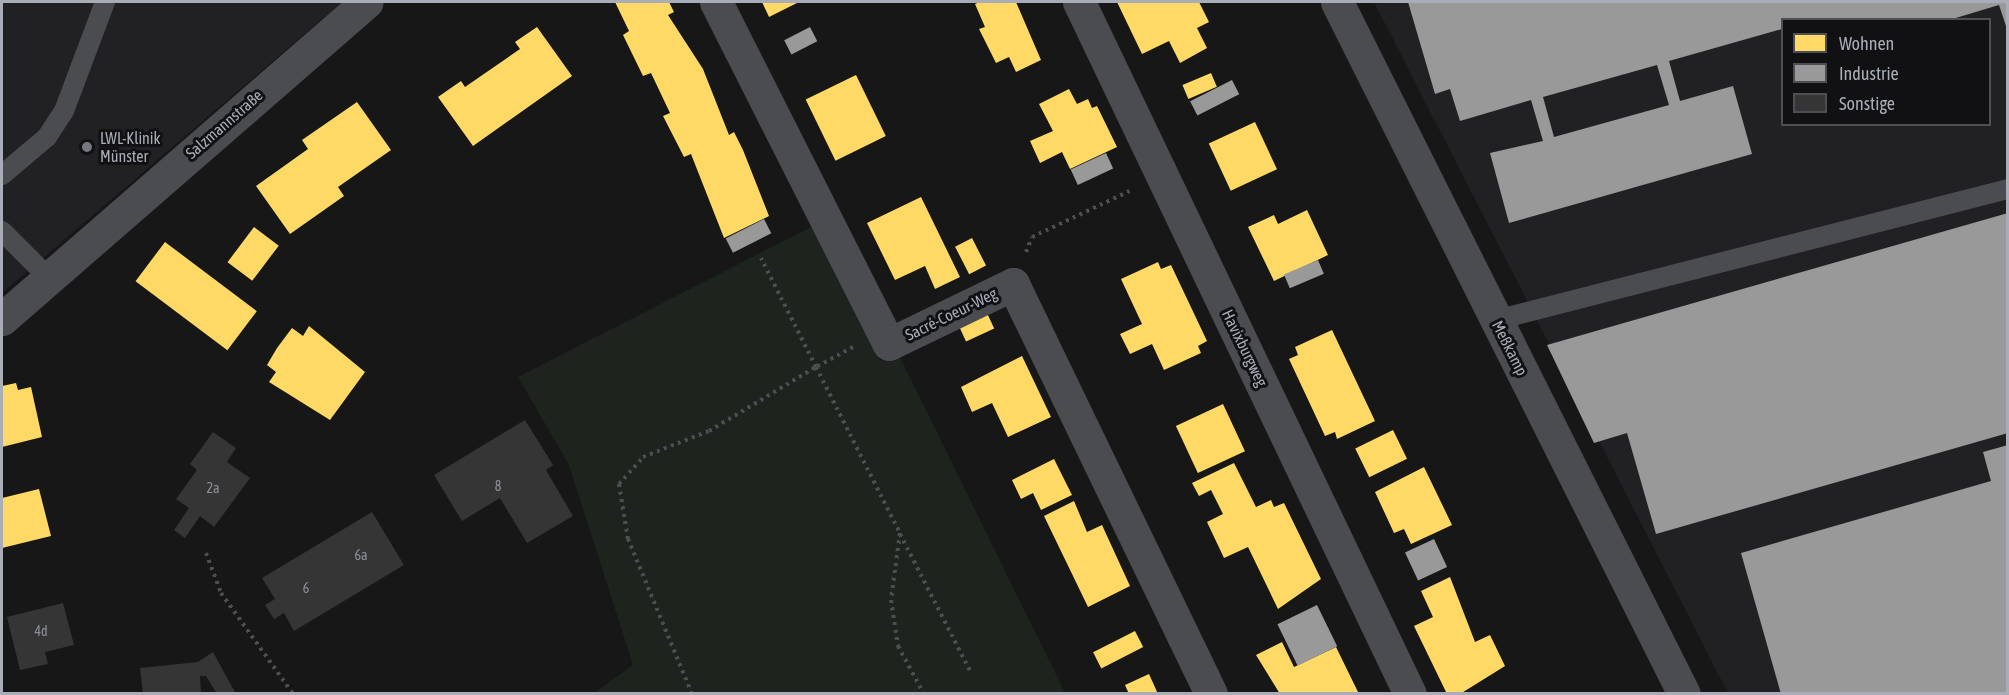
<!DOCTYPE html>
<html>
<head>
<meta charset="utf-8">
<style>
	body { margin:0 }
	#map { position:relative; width:2009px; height:695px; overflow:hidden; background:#171717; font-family:"Asap Condensed",sans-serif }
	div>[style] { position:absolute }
	.built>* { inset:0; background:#212123 }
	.green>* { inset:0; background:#1d241e }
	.homes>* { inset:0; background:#ffd966; transform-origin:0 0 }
	.industry>* { inset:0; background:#999; transform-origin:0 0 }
	.building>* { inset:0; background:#353536 }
	.path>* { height:4px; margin-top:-2px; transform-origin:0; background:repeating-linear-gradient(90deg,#4d4e52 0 3px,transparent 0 7.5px) }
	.service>* { height:20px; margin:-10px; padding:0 10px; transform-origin:10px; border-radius:10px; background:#4b4c50 }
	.minor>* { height:33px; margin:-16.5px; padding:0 16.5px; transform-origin:16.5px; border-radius:16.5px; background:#4b4c50 }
	.dots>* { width:16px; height:16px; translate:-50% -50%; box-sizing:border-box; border:3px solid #111113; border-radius:50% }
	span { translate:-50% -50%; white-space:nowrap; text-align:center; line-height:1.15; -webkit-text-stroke:6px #111113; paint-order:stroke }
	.number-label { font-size:14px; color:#8b8f98 }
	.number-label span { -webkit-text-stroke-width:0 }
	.street-label { font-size:16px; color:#a8adb8 }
	.poi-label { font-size:16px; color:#a8adb8 }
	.left { translate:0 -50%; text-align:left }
	.frame { position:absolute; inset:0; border:3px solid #a8adb8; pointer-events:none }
	.legend { position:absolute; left:1781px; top:18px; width:210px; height:108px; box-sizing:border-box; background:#111113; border:2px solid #4d4f55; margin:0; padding:8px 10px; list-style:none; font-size:18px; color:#a8adb8 }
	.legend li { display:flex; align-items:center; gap:12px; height:30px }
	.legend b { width:30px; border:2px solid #4d4f55 }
</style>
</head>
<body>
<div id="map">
	<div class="built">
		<div style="clip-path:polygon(2px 2px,342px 2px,2px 293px)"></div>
		<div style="clip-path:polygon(evenodd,1374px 2px,2007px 2px,2007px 693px,1728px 693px,1374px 2px,1782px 20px,1990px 20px,1990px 124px,1782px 124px,1782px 20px)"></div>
	</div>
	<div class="green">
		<div style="clip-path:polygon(813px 226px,881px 361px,898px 353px,1065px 693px,594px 693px,633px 665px,569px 465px,518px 377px)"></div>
	</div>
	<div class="homes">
		<div style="clip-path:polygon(615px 2px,669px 2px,674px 12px,668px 15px,703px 69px,729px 135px,734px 132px,743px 150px,769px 216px,724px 238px,691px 154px,684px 157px,663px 116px,670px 113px,651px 73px,643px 76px,623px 35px,629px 31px)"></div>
		<div style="clip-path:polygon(762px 2px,799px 2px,769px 17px)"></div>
		<div style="clip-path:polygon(980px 2px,1016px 2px,1041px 60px,1016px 72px,1009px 57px,996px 63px,979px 29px,985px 27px,975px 4px)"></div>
		<div style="clip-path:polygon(1117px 2px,1199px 2px,1209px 22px,1197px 28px,1207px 48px,1180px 63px,1169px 41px,1142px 54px)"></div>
		<div style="clip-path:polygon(537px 27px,572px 76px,473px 146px,438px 97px,461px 81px,465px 87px,520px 49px,515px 42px)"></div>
		<div style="left:1211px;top:73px;width:15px;height:31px;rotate:67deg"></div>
		<div style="left:856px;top:75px;width:68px;height:56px;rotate:64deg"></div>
		<div style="clip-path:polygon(1069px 89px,1077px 104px,1088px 99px,1092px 108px,1097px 106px,1117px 147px,1070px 169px,1062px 152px,1040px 163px,1030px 141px,1053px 131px,1039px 104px)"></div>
		<div style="clip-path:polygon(357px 102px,391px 150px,338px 187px,344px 196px,290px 234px,256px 186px,308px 149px,302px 140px)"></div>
		<div style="left:1255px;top:122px;width:52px;height:51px;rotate:65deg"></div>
		<div style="clip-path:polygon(921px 197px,960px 277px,935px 289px,925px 266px,895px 280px,867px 223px)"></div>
		<div style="clip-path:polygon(1307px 210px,1328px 255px,1274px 281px,1248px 227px,1274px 215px,1278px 224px)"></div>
		<div style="left:254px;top:227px;width:31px;height:44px;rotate:37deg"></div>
		<div style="left:972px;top:238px;width:31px;height:19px;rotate:63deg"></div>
		<div style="left:165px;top:242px;width:115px;height:49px;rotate:37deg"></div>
		<div style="clip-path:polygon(1158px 262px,1161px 269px,1171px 265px,1207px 341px,1198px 346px,1201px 353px,1164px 370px,1152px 344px,1130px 354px,1120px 334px,1142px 324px,1121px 279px)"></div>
		<div style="left:987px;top:313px;width:17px;height:31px;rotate:65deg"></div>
		<div style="clip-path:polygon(309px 326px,365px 372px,330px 420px,269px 382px,276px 372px,267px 365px,277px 348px,292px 328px,303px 336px)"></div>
		<div style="clip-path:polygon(1332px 330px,1375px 421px,1337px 439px,1335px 432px,1325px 436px,1289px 359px,1298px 355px,1295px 347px)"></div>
		<div style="clip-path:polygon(1022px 356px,1051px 417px,1008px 437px,992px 403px,972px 412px,961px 387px)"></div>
		<div style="clip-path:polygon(16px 383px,18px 390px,31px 387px,42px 437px,2px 447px,2px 386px)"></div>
		<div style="left:1223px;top:404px;width:52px;height:52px;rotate:65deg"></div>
		<div style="left:1393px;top:430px;width:32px;height:42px;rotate:64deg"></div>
		<div style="clip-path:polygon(1054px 459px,1072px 495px,1041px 510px,1033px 493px,1021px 499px,1012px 480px)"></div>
		<div style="clip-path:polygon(1234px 463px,1256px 507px,1271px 500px,1274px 507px,1284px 503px,1321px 579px,1278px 609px,1248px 547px,1224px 558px,1207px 522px,1223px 514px,1211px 490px,1199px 496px,1192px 483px)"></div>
		<div style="clip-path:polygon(1424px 467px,1452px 525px,1411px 544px,1404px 529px,1394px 533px,1375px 492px)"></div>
		<div style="clip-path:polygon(39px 489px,51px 536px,2px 548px,2px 498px)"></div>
		<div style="clip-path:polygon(1074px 501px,1087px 532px,1102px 525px,1130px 586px,1088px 607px,1044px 516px)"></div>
		<div style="clip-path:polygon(1450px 577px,1475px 642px,1490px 635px,1505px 666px,1460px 694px,1447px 694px,1414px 626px,1433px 617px,1421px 591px)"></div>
		<div style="left:1135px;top:631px;width:18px;height:47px;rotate:63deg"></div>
		<div style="clip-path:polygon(1282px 642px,1294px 667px,1336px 647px,1359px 694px,1280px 694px,1256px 655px)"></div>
		<div style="clip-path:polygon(1149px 674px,1158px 694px,1129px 694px,1125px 685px)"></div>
	</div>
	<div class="industry">
		<div style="clip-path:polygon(evenodd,1408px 2px,2008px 2px,2008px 32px,1999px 5px,1949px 20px,1782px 20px,1782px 29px,1669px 61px,1680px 101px,1733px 86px,1752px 154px,1509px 223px,1490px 153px,1543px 141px,1531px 100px,1460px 121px,1450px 89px,1435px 94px,1408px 2px,1657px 65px,1669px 105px,1554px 137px,1543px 97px,1657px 65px)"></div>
		<div style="left:810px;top:27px;width:16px;height:29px;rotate:63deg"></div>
		<div style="left:1232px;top:80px;width:16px;height:47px;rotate:63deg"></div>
		<div style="left:1106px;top:153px;width:17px;height:39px;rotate:65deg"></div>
		<div style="clip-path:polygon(2008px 213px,2008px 433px,1656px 534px,1627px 433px,1594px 443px,1547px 345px)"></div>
		<div style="left:764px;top:219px;width:16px;height:43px;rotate:63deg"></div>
		<div style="left:1318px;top:260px;width:15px;height:37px;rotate:67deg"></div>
		<div style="clip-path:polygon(2008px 445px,2008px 694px,1781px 694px,1741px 553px,1991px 481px,1983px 452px)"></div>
		<div style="left:1434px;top:539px;width:31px;height:32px;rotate:65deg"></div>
		<div style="left:1317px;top:605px;width:46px;height:44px;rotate:64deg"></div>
	</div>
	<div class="building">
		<div style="clip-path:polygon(525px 420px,553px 465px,546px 470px,573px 516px,527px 543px,500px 498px,462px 521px,434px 475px)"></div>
		<div style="clip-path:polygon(213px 432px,236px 448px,227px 462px,250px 478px,214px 527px,200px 516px,185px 538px,174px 530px,189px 508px,176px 499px,197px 470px,190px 464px)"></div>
		<div style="clip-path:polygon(372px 512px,404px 565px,294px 631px,284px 613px,274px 619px,265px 605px,275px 599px,262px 578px)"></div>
		<div style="clip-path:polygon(63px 603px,74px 645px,45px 652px,48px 664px,20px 670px,7px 617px)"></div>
		<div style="clip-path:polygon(213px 652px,236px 694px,217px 694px,206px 676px,200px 676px,201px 694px,143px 694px,140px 668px,198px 662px)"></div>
	</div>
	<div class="path">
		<div style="left:1026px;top:252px;width:16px;rotate:-68deg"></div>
		<div style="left:1032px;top:237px;width:110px;rotate:-25.2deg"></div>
		<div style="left:853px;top:347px;width:42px;rotate:151.6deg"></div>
		<div style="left:816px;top:367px;width:186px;rotate:63.2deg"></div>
		<div style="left:900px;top:533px;width:68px;rotate:97.7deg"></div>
		<div style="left:891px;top:600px;width:47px;rotate:81.3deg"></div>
		<div style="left:898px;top:646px;width:55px;rotate:61.6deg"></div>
		<div style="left:900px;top:534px;width:154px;rotate:62.9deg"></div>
		<div style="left:206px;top:553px;width:43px;rotate:69.4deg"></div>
		<div style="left:221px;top:593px;width:124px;rotate:54.5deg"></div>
		<div style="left:692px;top:694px;width:168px;rotate:-112.4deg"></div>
		<div style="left:628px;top:539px;width:56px;rotate:-99.3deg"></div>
		<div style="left:619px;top:484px;width:36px;rotate:-48deg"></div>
		<div style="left:643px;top:457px;width:71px;rotate:-21.5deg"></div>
		<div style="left:709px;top:431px;width:125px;rotate:-30.9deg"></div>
		<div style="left:816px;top:367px;width:122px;rotate:-116.8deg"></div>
	</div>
	<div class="service">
		<div style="left:2px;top:175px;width:59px;rotate:-40.2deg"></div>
		<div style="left:47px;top:137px;width:31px;rotate:-57deg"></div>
		<div style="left:64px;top:111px;width:116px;rotate:-69.4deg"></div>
		<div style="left:2px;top:231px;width:64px;rotate:45deg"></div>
		<div style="left:1496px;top:320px;width:528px;rotate:-14.35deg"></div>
	</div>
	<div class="minor">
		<div style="left:716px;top:2px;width:383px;rotate:63.2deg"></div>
		<div style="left:889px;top:344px;width:138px;rotate:-25.8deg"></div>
		<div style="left:1013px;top:284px;width:455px;rotate:64.2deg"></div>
		<div style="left:1079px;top:2px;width:767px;rotate:64.44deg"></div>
		<div style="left:1337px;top:2px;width:774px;rotate:63.37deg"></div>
		<div style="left:2px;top:319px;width:483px;rotate:-41deg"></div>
	</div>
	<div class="dots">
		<div style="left:87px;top:147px;background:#757880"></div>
	</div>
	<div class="number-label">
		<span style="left:498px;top:486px">8</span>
		<span style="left:213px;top:488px">2a</span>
		<span style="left:361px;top:555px">6a</span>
		<span style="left:306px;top:588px">6</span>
		<span style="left:41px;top:631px">4d</span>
	</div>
	<div class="street-label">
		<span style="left:224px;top:124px;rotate:-41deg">Salzmannstraße</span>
		<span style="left:951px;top:314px;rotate:-26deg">Sacré-Coeur-Weg</span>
		<span style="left:1245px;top:348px;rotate:64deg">Havixburgweg</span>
		<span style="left:1510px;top:348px;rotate:63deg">Meßkamp</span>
	</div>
	<div class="poi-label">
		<span class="left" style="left:100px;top:147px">LWL-Klinik<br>Münster</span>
	</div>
	<div class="frame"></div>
	<ul class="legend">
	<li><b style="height:16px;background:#ffd966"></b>Wohnen</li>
	<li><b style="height:16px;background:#999"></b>Industrie</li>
	<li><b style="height:16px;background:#353536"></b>Sonstige</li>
	</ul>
</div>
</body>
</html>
